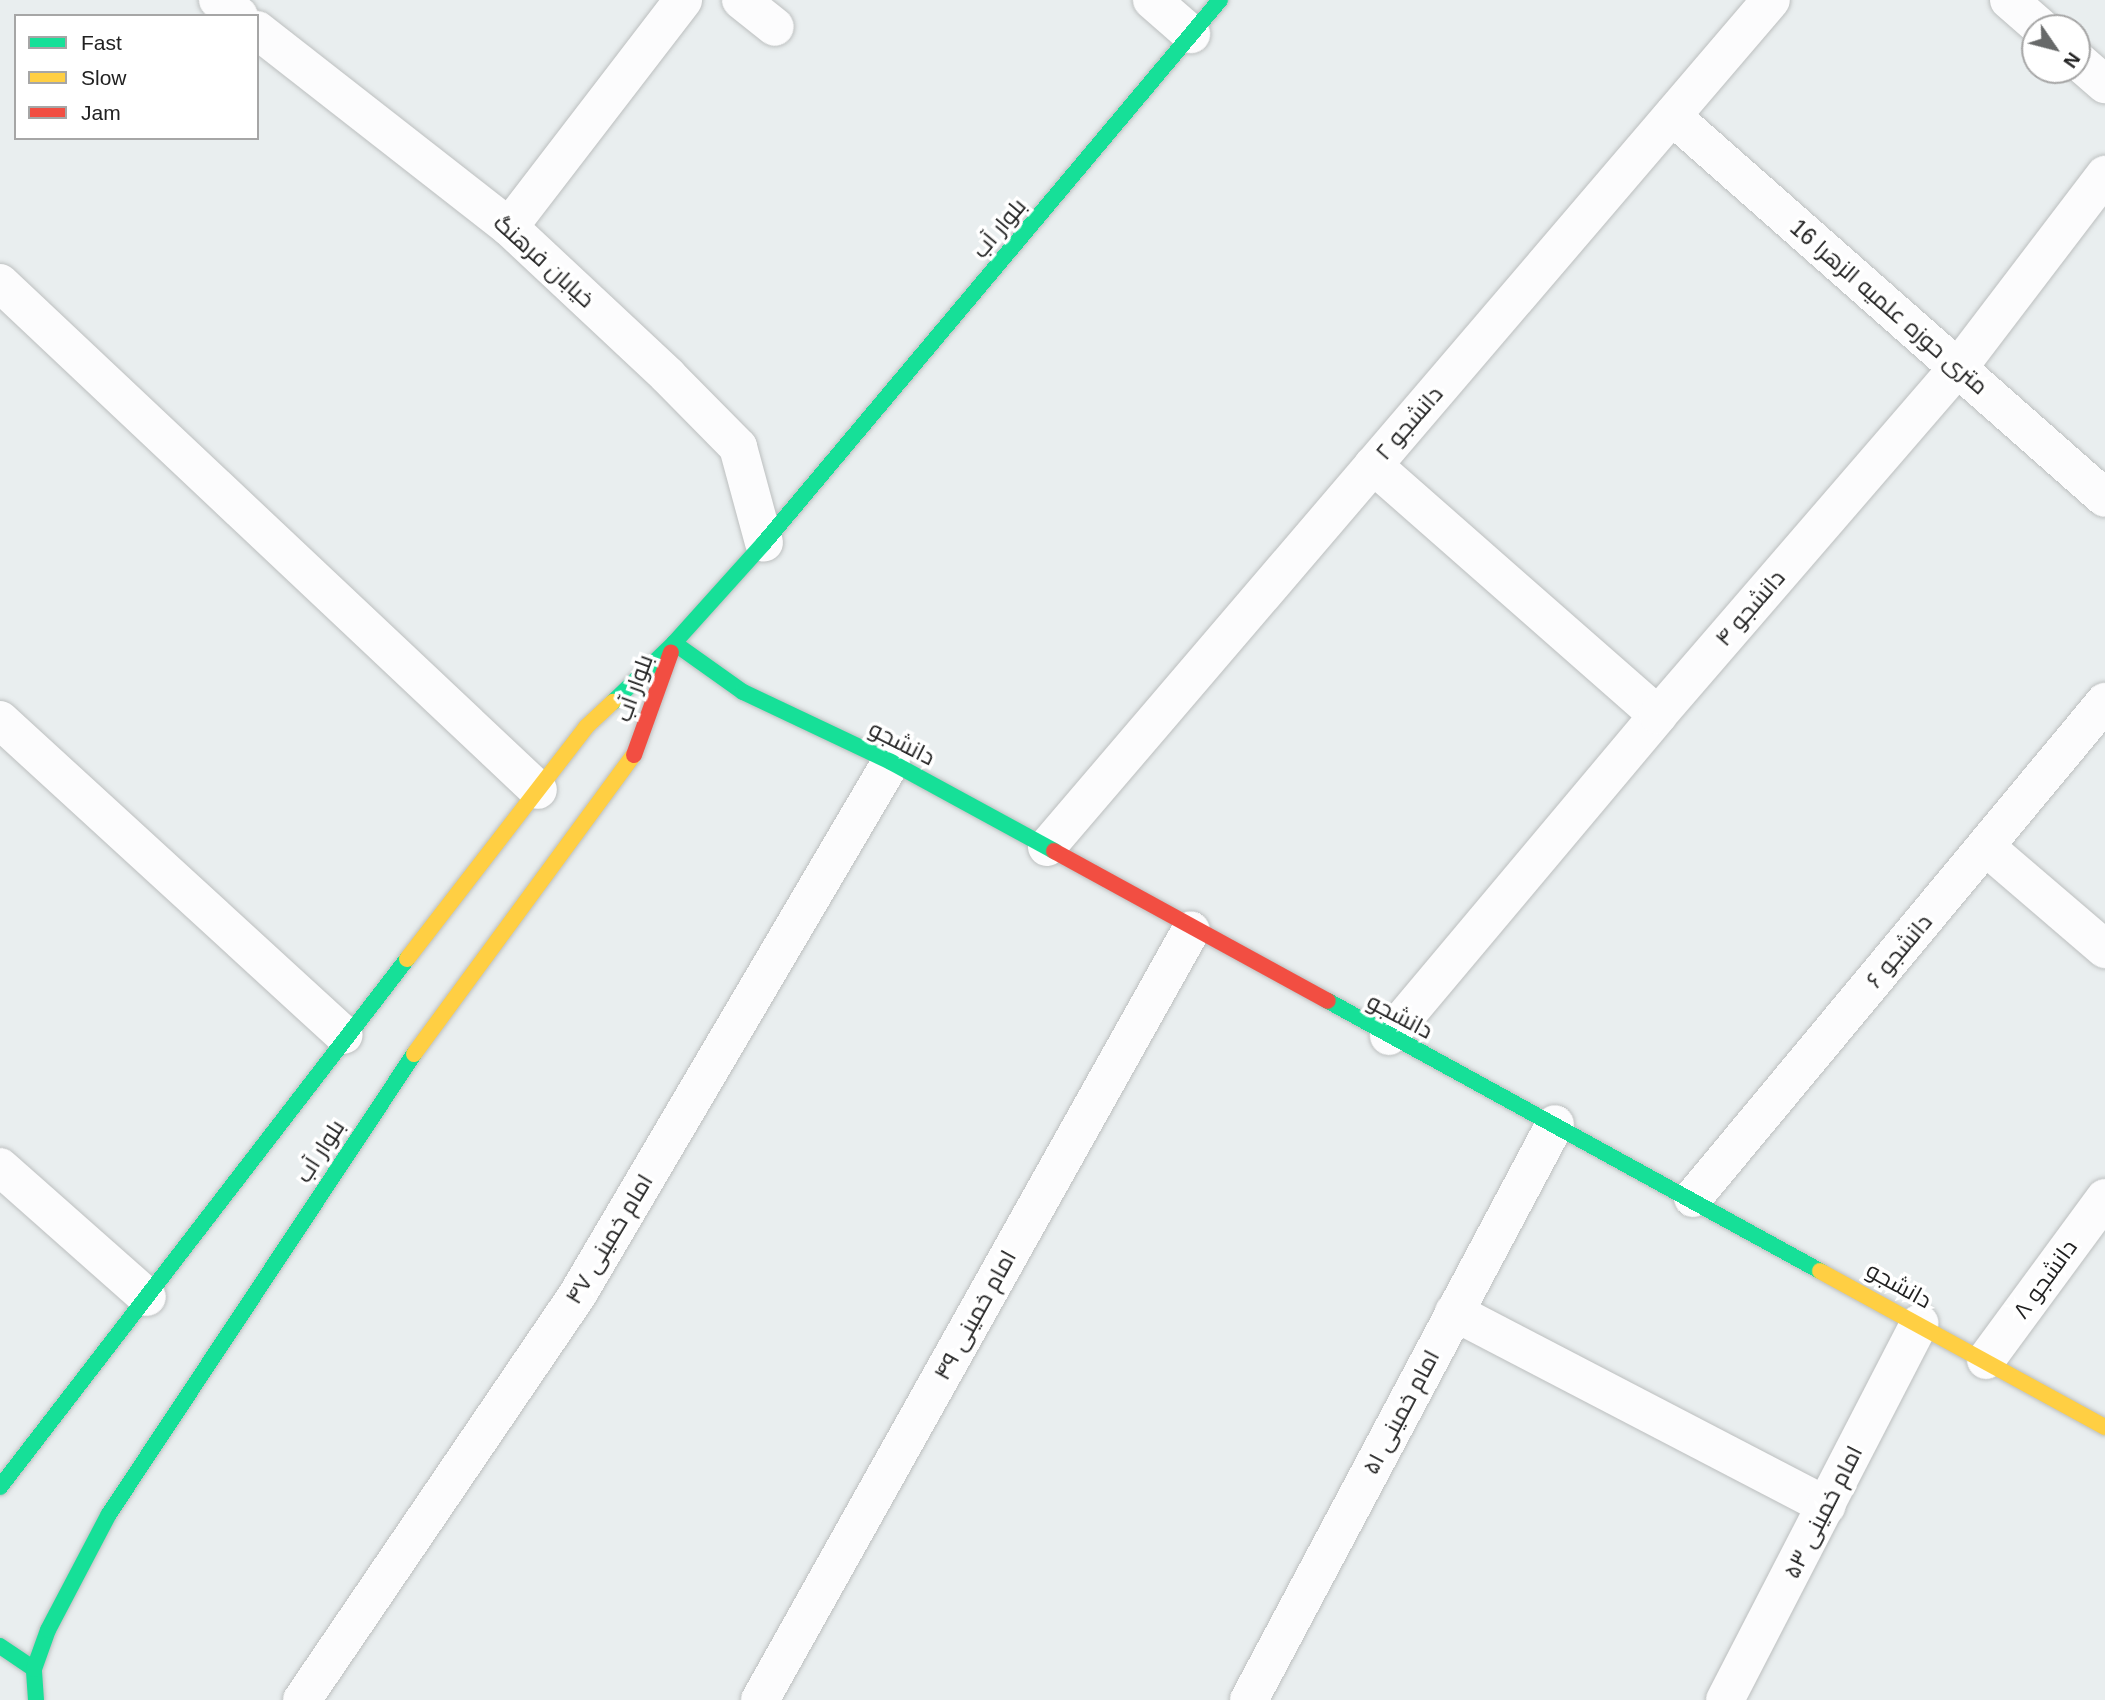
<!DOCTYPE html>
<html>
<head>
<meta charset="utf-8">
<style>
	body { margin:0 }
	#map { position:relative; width:2105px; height:1700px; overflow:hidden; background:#e9eeef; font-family:Arial,Cairo,sans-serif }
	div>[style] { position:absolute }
	.roads { filter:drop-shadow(0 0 2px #bcbfbf) drop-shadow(0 0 2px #bcbfbf) }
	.street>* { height:38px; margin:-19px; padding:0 19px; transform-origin:19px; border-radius:19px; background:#fcfcfd }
	.fast>* { height:16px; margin:-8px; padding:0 8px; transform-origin:8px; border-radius:8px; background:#16e098 }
	.slow>* { height:16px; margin:-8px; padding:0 8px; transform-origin:8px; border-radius:8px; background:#ffcf43 }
	.jam>* { height:16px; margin:-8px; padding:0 8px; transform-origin:8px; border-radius:8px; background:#f24e42 }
	span { translate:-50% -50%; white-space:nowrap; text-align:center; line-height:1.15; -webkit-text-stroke:7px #fff; paint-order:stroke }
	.street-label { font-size:23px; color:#212121 }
	.legend { position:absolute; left:14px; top:14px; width:245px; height:126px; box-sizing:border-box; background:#fff; border:2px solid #a6a6a6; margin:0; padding:9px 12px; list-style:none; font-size:21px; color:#212121 }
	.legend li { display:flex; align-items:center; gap:14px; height:35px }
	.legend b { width:35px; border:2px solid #a6a6a6 }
	.north { position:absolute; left:2021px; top:14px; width:70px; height:70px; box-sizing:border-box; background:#fff; border:2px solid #a6a6a6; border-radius:50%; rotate:125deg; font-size:19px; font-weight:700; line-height:28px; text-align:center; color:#212121 }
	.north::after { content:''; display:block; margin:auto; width:24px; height:32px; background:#676969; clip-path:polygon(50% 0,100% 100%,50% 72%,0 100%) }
</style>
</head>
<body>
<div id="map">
	<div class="roads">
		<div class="street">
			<div style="left:218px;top:0;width:26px;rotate:37deg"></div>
			<div style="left:741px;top:0;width:43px;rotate:38.5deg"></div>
			<div style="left:1152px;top:0;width:52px;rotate:41.1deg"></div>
			<div style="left:2009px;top:0;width:43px;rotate:41.2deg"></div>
			<div style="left:257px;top:30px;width:320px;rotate:38deg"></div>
			<div style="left:509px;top:227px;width:218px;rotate:43.1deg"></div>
			<div style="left:668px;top:376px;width:100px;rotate:45.4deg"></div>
			<div style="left:738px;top:447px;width:99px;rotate:74.8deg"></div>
			<div style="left:2077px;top:60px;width:37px;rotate:41deg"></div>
			<div style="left:1672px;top:116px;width:577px;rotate:41.42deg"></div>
			<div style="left:509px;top:227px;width:286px;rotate:-52.5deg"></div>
			<div style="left:0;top:283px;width:739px;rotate:43.3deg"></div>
			<div style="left:1373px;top:465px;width:379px;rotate:41.3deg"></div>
			<div style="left:0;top:720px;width:466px;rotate:42.5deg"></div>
			<div style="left:1047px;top:847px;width:1114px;rotate:-49.48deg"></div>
			<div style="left:1986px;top:847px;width:157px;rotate:40.6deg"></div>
			<div style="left:1389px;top:1036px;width:419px;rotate:-50deg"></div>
			<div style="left:1658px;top:715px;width:459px;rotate:-49.2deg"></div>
			<div style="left:1958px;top:368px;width:243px;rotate:-52.7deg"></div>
			<div style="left:0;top:1167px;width:196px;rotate:41.5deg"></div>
			<div style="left:1693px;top:1198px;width:645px;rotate:-50.29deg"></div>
			<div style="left:1454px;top:1312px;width:420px;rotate:27.5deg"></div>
			<div style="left:1986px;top:1360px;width:201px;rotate:-53.7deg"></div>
			<div style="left:302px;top:1700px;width:493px;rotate:-55.8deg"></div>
			<div style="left:579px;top:1292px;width:615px;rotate:-59.52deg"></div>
			<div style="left:760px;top:1700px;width:882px;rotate:-60.76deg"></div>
			<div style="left:1249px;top:1700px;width:652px;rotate:-62.02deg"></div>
			<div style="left:1725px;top:1700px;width:424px;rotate:-62.7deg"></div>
		</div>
		<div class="fast">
			<div style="left:674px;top:643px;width:85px;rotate:35.4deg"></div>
			<div style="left:743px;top:692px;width:164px;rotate:25.3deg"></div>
			<div style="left:891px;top:762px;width:186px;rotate:28.6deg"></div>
			<div style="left:613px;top:702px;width:85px;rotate:-44deg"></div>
			<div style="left:674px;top:643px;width:135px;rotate:-48deg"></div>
			<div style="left:764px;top:543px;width:709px;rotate:-49.98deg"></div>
			<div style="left:1328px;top:1001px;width:561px;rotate:28.76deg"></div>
			<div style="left:0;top:1487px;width:667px;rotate:-52.37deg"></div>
			<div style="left:0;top:1646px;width:41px;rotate:34.1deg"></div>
			<div style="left:36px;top:1700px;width:31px;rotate:-94deg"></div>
			<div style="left:34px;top:1669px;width:41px;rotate:-70.3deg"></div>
			<div style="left:48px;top:1630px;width:131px;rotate:-62.3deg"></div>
			<div style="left:109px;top:1514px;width:552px;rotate:-56.45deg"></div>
		</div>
		<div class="slow">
			<div style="left:407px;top:959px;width:293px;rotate:-52.3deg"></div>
			<div style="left:586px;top:727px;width:37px;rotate:-43deg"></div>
			<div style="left:414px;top:1054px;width:371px;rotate:-53.7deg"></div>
			<div style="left:1820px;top:1271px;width:325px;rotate:28.7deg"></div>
		</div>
		<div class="jam">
			<div style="left:634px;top:755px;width:109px;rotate:-70.2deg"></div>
			<div style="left:1054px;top:851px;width:312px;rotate:28.7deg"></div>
		</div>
	</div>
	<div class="street-label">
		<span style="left:999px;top:228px;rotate:-50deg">بلوار آب</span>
		<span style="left:544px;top:261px;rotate:42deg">خیابان فرهنگ</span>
		<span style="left:1889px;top:307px;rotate:41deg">16 متری حوزه علمیه الزهرا</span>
		<span style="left:1409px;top:423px;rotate:-49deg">دانشجو ۲</span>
		<span style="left:1750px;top:608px;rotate:-49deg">دانشجو ۴</span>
		<span style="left:634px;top:688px;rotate:-70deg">بلوار آب</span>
		<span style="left:902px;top:743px;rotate:27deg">دانشجو</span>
		<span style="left:1899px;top:951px;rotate:-50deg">دانشجو ۶</span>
		<span style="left:1400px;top:1016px;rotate:28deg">دانشجو</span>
		<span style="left:320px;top:1151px;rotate:-57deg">بلوار آب</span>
		<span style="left:609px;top:1239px;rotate:-59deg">امام خمینی ۴۷</span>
		<span style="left:2045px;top:1279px;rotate:-54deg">دانشجو ۸</span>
		<span style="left:1899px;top:1285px;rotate:29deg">دانشجو</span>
		<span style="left:975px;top:1315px;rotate:-61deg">امام خمینی ۴۹</span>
		<span style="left:1401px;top:1412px;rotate:-62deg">امام خمینی ۵۱</span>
		<span style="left:1823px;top:1512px;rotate:-63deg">امام خمینی ۵۳</span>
	</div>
	<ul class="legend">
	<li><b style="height:9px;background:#16e098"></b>Fast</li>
	<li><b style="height:9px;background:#ffcf43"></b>Slow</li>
	<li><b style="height:9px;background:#f24e42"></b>Jam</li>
	</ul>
	<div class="north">N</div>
</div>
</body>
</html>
